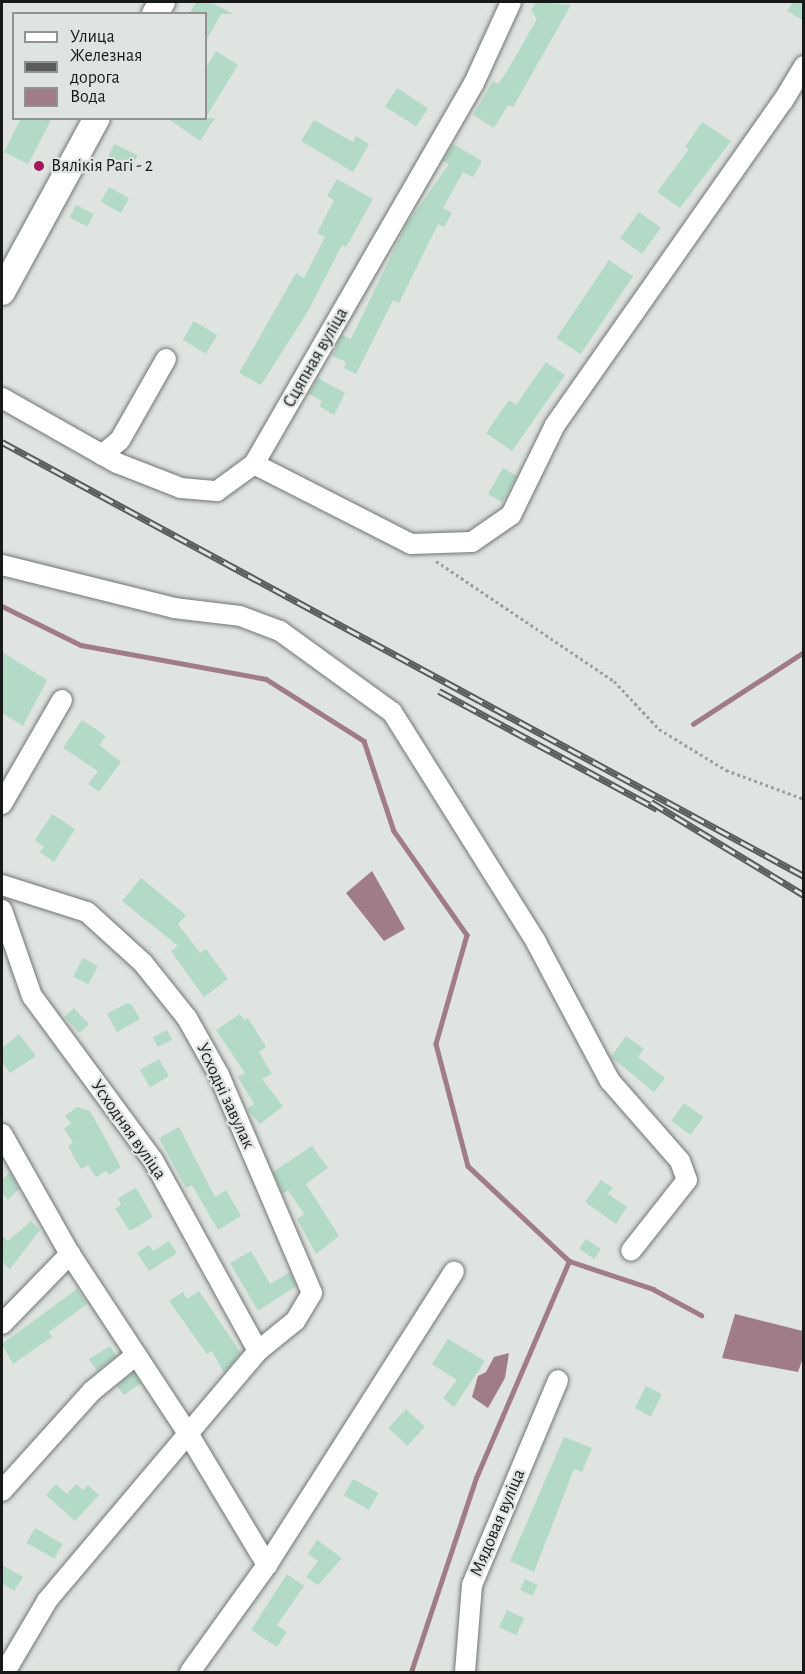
<!DOCTYPE html>
<html>
<head>
<meta charset="utf-8">
<style>
	body { margin:0 }
	#map { position:relative; width:805px; height:1674px; overflow:hidden; background:#dfe4e1; font-family:"Alegreya Sans",sans-serif }
	div>[style] { position:absolute }
	.water>* { inset:0; background:#a07c87 }
	.stream>* { height:4.5px; margin:-2.25px; padding:0 2.25px; transform-origin:2.25px; border-radius:2.25px; background:#a07c87 }
	.building>* { inset:0; background:#b3d9c7; transform-origin:0 0 }
	.path>* { height:3px; margin-top:-1.5px; transform-origin:0; background:repeating-linear-gradient(90deg,#9da19e 0 3px,transparent 0 6px) }
	.roads { filter:drop-shadow(0 0 2px #707572) drop-shadow(0 0 2px #707572) }
	.minor>* { height:20px; margin:-10px; padding:0 10px; transform-origin:10px; border-radius:10px; background:#fff }
	.major>* { height:26px; margin:-13px; padding:0 13px; transform-origin:13px; border-radius:13px; background:#fff }
	.rail>* { height:7px; margin-top:-3.5px; transform-origin:0; background:repeating-linear-gradient(90deg,#dfe4e1 0 14px,#595c5a 0 28px); box-sizing:border-box; border-block:2px solid #595c5a }
	.dots>* { width:16px; height:16px; translate:-50% -50%; box-sizing:border-box; border:3px solid #dfe4e1; border-radius:50% }
	span { translate:-50% -50%; white-space:nowrap; text-align:center; line-height:1.15; -webkit-text-stroke:4.5px #dfe4e1; paint-order:stroke }
	.poi-label { font-size:18px; color:#181a19 }
	.left { translate:0 -50%; text-align:left }
	.street-label { font-size:18px; color:#181a19 }
	.frame { position:absolute; inset:0; border:3px solid #181a19; pointer-events:none }
	.legend { position:absolute; left:12px; top:12px; width:195px; height:108px; box-sizing:border-box; background:#dfe4e1; border:2px solid #8f9391; margin:0; padding:8px 10px; list-style:none; font-size:18px; color:#181a19 }
	.legend li { display:flex; align-items:center; gap:12px; height:30px }
	.legend b { width:30px; border:2px solid #8f9391 }
</style>
</head>
<body>
<div id="map">
	<div class="water">
		<div style="clip-path:polygon(372px 871px,405px 929px,384px 941px,346px 893px)"></div>
		<div style="clip-path:polygon(735px 1314px,803px 1331px,803px 1358px,798px 1372px,722px 1358px)"></div>
		<div style="clip-path:polygon(509px 1353px,505px 1378px,488px 1408px,472px 1397px,478px 1376px,486px 1372px,494px 1357px)"></div>
	</div>
	<div class="stream">
		<div style="left:2px;top:606px;width:88px;rotate:26.3deg"></div>
		<div style="left:81px;top:645px;width:188px;rotate:10.4deg"></div>
		<div style="left:266px;top:679px;width:116px;rotate:32.3deg"></div>
		<div style="left:364px;top:741px;width:95px;rotate:71.6deg"></div>
		<div style="left:394px;top:831px;width:127px;rotate:54.9deg"></div>
		<div style="left:467px;top:935px;width:113px;rotate:105.9deg"></div>
		<div style="left:436px;top:1044px;width:126px;rotate:75.3deg"></div>
		<div style="left:468px;top:1166px;width:139px;rotate:43.2deg"></div>
		<div style="left:569px;top:1261px;width:89px;rotate:18.4deg"></div>
		<div style="left:653px;top:1289px;width:55px;rotate:28.4deg"></div>
		<div style="left:693px;top:724px;width:132px;rotate:-33deg"></div>
		<div style="left:411px;top:1672px;width:205px;rotate:-71.5deg"></div>
		<div style="left:476px;top:1478px;width:236px;rotate:-66.8deg"></div>
	</div>
	<div class="building">
		<div style="clip-path:polygon(196px 2px,211px 2px,233px 14px,221px 14px,206px 41px,206px 14px,189px 14px)"></div>
		<div style="clip-path:polygon(536px 2px,571px 5px,513px 107px,508px 105px,494px 128px,473px 115px,493px 81px,498px 84px,506px 73px,537px 19px,531px 10px)"></div>
		<div style="clip-path:polygon(793px 2px,804px 2px,804px 21px,787px 11px)"></div>
		<div style="clip-path:polygon(216px 51px,238px 65px,206px 117px,206px 68px)"></div>
		<div style="left:397px;top:88px;width:37px;height:22px;rotate:33deg"></div>
		<div style="clip-path:polygon(21px 118px,52px 118px,28px 164px,4px 152px)"></div>
		<div style="clip-path:polygon(167px 118px,215px 118px,200px 141px)"></div>
		<div style="clip-path:polygon(314px 120px,353px 142px,356px 136px,369px 144px,353px 172px,301px 141px)"></div>
		<div style="clip-path:polygon(702px 122px,731px 141px,680px 208px,657px 192px,689px 149px,685px 147px)"></div>
		<div style="left:114px;top:144px;width:26px;height:19px;rotate:25deg"></div>
		<div style="clip-path:polygon(453px 144px,482px 161px,473px 177px,463px 172px,443px 208px,452px 213px,444px 227px,438px 224px,399px 303px,393px 300px,356px 374px,344px 368px,346px 362px,332px 356px,342px 335px,351px 339px,406px 225px,449px 164px,443px 161px)"></div>
		<div style="clip-path:polygon(337px 179px,373px 199px,346px 247px,342px 245px,308px 311px,261px 385px,239px 373px,296px 273px,304px 278px,325px 237px,317px 233px,334px 200px,327px 196px)"></div>
		<div style="left:109px;top:187px;width:23px;height:17px;rotate:29deg"></div>
		<div style="left:76px;top:205px;width:20px;height:14px;rotate:27deg"></div>
		<div style="left:639px;top:212px;width:27px;height:32px;rotate:36deg"></div>
		<div style="left:609px;top:260px;width:29px;height:94px;rotate:34deg"></div>
		<div style="left:194px;top:321px;width:27px;height:22px;rotate:31deg"></div>
		<div style="clip-path:polygon(546px 362px,565px 375px,512px 451px,486px 433px,509px 400px,516px 405px)"></div>
		<div style="clip-path:polygon(318px 378px,345px 393px,334px 415px,319px 406px,322px 401px,309px 394px)"></div>
		<div style="left:503px;top:468px;width:16px;height:30px;rotate:30deg"></div>
		<div style="clip-path:polygon(2px 652px,47px 680px,23px 726px,2px 713px)"></div>
		<div style="clip-path:polygon(82px 720px,106px 736px,99px 745px,121px 762px,99px 792px,88px 784px,98px 771px,63px 748px)"></div>
		<div style="clip-path:polygon(52px 814px,75px 829px,54px 862px,40px 852px,44px 847px,35px 840px)"></div>
		<div style="clip-path:polygon(141px 878px,186px 915px,178px 924px,200px 953px,206px 949px,228px 979px,204px 997px,171px 951px,178px 946px,122px 901px)"></div>
		<div style="left:83px;top:958px;width:17px;height:21px;rotate:28deg"></div>
		<div style="clip-path:polygon(127px 1003px,132px 1005px,140px 1019px,117px 1032px,107px 1014px)"></div>
		<div style="left:74px;top:1008px;width:22px;height:13px;rotate:47deg"></div>
		<div style="clip-path:polygon(240px 1014px,244px 1020px,248px 1018px,266px 1047px,259px 1052px,272px 1074px,262px 1079px,283px 1106px,260px 1124px,247px 1109px,254px 1104px,238px 1077px,245px 1073px,216px 1030px)"></div>
		<div style="left:167px;top:1030px;width:11px;height:16px;rotate:63deg"></div>
		<div style="clip-path:polygon(19px 1034px,36px 1056px,10px 1073px,2px 1062px,2px 1048px)"></div>
		<div style="clip-path:polygon(626px 1036px,644px 1049px,638px 1057px,665px 1078px,654px 1092px,611px 1057px)"></div>
		<div style="left:159px;top:1059px;width:20px;height:22px;rotate:60deg"></div>
		<div style="left:684px;top:1103px;width:24px;height:22px;rotate:36deg"></div>
		<div style="clip-path:polygon(77px 1107px,90px 1111px,121px 1167px,109px 1175px,106px 1171px,96px 1177px,88px 1165px,81px 1169px,75px 1159px,68px 1146px,73px 1142px,64px 1129px,71px 1123px,65px 1116px)"></div>
		<div style="clip-path:polygon(179px 1127px,215px 1197px,226px 1190px,241px 1216px,218px 1230px,192px 1185px,186px 1188px,159px 1138px)"></div>
		<div style="clip-path:polygon(312px 1146px,328px 1168px,306px 1184px,339px 1236px,316px 1254px,297px 1219px,304px 1214px,288px 1190px,283px 1194px,273px 1172px)"></div>
		<div style="clip-path:polygon(10px 1172px,19px 1189px,8px 1200px,2px 1193px,2px 1180px)"></div>
		<div style="clip-path:polygon(601px 1180px,613px 1188px,608px 1194px,627px 1207px,616px 1224px,585px 1202px)"></div>
		<div style="clip-path:polygon(136px 1188px,153px 1217px,130px 1231px,115px 1209px,121px 1205px,118px 1198px)"></div>
		<div style="clip-path:polygon(31px 1221px,40px 1230px,10px 1269px,2px 1262px,2px 1236px,8px 1241px)"></div>
		<div style="left:586px;top:1239px;width:18px;height:12px;rotate:34deg"></div>
		<div style="clip-path:polygon(169px 1241px,177px 1253px,149px 1271px,137px 1253px,149px 1245px,153px 1251px)"></div>
		<div style="clip-path:polygon(251px 1251px,270px 1284px,290px 1272px,296px 1286px,258px 1311px,230px 1263px)"></div>
		<div style="clip-path:polygon(77px 1289px,87px 1304px,49px 1332px,52px 1337px,13px 1364px,2px 1344px)"></div>
		<div style="clip-path:polygon(199px 1291px,241px 1353px,224px 1373px,212px 1351px,207px 1354px,169px 1301px,183px 1292px,187px 1299px)"></div>
		<div style="clip-path:polygon(448px 1339px,485px 1361px,454px 1407px,443px 1398px,457px 1380px,432px 1364px)"></div>
		<div style="clip-path:polygon(110px 1346px,116px 1356px,97px 1371px,89px 1359px)"></div>
		<div style="clip-path:polygon(134px 1372px,141px 1383px,124px 1395px,117px 1386px)"></div>
		<div style="left:646px;top:1386px;width:18px;height:25px;rotate:27deg"></div>
		<div style="left:406px;top:1409px;width:26px;height:26px;rotate:43deg"></div>
		<div style="clip-path:polygon(564px 1437px,592px 1448px,582px 1472px,574px 1469px,534px 1572px,510px 1561px)"></div>
		<div style="left:353px;top:1479px;width:29px;height:19px;rotate:29deg"></div>
		<div style="clip-path:polygon(56px 1484px,67px 1494px,76px 1484px,83px 1490px,88px 1485px,99px 1495px,75px 1521px,46px 1495px)"></div>
		<div style="left:35px;top:1528px;width:32px;height:17px;rotate:30deg"></div>
		<div style="clip-path:polygon(317px 1540px,342px 1558px,318px 1585px,306px 1577px,318px 1561px,308px 1554px)"></div>
		<div style="clip-path:polygon(2px 1565px,23px 1577px,14px 1591px,2px 1583px)"></div>
		<div style="clip-path:polygon(287px 1574px,304px 1586px,277px 1625px,287px 1632px,277px 1647px,251px 1630px)"></div>
		<div style="left:525px;top:1579px;width:14px;height:12px;rotate:25deg"></div>
		<div style="left:507px;top:1610px;width:19px;height:19px;rotate:25deg"></div>
	</div>
	<div class="path">
		<div style="left:436px;top:561px;width:215px;rotate:34deg"></div>
		<div style="left:614px;top:681px;width:66px;rotate:46.8deg"></div>
		<div style="left:659px;top:729px;width:79px;rotate:31.5deg"></div>
		<div style="left:726px;top:770px;width:83px;rotate:20.4deg"></div>
	</div>
	<div class="roads">
		<div class="minor">
			<div style="left:2px;top:398px;width:132px;rotate:29.5deg"></div>
			<div style="left:117px;top:463px;width:69px;rotate:21.3deg"></div>
			<div style="left:181px;top:488px;width:36px;rotate:5deg"></div>
			<div style="left:217px;top:491px;width:46px;rotate:-36.1deg"></div>
			<div style="left:254px;top:464px;width:440px;rotate:-60deg"></div>
			<div style="left:474px;top:83px;width:89px;rotate:-65.4deg"></div>
			<div style="left:102px;top:455px;width:23px;rotate:-40deg"></div>
			<div style="left:120px;top:440px;width:93px;rotate:-60.4deg"></div>
			<div style="left:254px;top:464px;width:176px;rotate:27deg"></div>
			<div style="left:411px;top:544px;width:61px;rotate:-1.9deg"></div>
			<div style="left:472px;top:542px;width:47px;rotate:-34.7deg"></div>
			<div style="left:511px;top:515px;width:100px;rotate:-63.9deg"></div>
			<div style="left:555px;top:425px;width:396px;rotate:-54.9deg"></div>
			<div style="left:783px;top:101px;width:41px;rotate:-59deg"></div>
			<div style="left:2px;top:565px;width:177px;rotate:14deg"></div>
			<div style="left:174px;top:608px;width:66px;rotate:6.9deg"></div>
			<div style="left:240px;top:616px;width:43px;rotate:20.6deg"></div>
			<div style="left:280px;top:631px;width:138px;rotate:35.9deg"></div>
			<div style="left:392px;top:712px;width:271px;rotate:57.9deg"></div>
			<div style="left:536px;top:942px;width:157px;rotate:62deg"></div>
			<div style="left:610px;top:1081px;width:106px;rotate:48.8deg"></div>
			<div style="left:680px;top:1161px;width:20px;rotate:70deg"></div>
			<div style="left:687px;top:1180px;width:90px;rotate:128.3deg"></div>
			<div style="left:2px;top:804px;width:120px;rotate:-60deg"></div>
			<div style="left:2px;top:885px;width:89px;rotate:17.6deg"></div>
			<div style="left:87px;top:912px;width:76px;rotate:42.3deg"></div>
			<div style="left:143px;top:963px;width:70px;rotate:51.3deg"></div>
			<div style="left:187px;top:1018px;width:65px;rotate:60.7deg"></div>
			<div style="left:219px;top:1075px;width:237px;rotate:66.9deg"></div>
			<div style="left:312px;top:1293px;width:33px;rotate:121deg"></div>
			<div style="left:295px;top:1321px;width:48px;rotate:141deg"></div>
			<div style="left:258px;top:1351px;width:327px;rotate:130.2deg"></div>
			<div style="left:47px;top:1601px;width:82px;rotate:120.6deg"></div>
			<div style="left:2px;top:910px;width:91px;rotate:70.8deg"></div>
			<div style="left:32px;top:996px;width:204px;rotate:53.6deg"></div>
			<div style="left:153px;top:1160px;width:218px;rotate:61.2deg"></div>
			<div style="left:2px;top:1134px;width:138px;rotate:60.5deg"></div>
			<div style="left:70px;top:1254px;width:217px;rotate:56.7deg"></div>
			<div style="left:189px;top:1435px;width:152px;rotate:59deg"></div>
			<div style="left:2px;top:1324px;width:98px;rotate:-45.8deg"></div>
			<div style="left:2px;top:1491px;width:135px;rotate:-48deg"></div>
			<div style="left:92px;top:1391px;width:57px;rotate:-39.3deg"></div>
			<div style="left:190px;top:1672px;width:132px;rotate:-54.3deg"></div>
			<div style="left:267px;top:1565px;width:348px;rotate:-57.5deg"></div>
			<div style="left:465px;top:1672px;width:87px;rotate:-85.4deg"></div>
			<div style="left:472px;top:1585px;width:222px;rotate:-67.2deg"></div>
		</div>
		<div class="major">
			<div style="left:155px;top:14px;width:14px;rotate:-60deg"></div>
			<div style="left:2px;top:292px;width:198px;rotate:-61.4deg"></div>
		</div>
	</div>
	<div class="rail">
		<div style="left:2px;top:442px;width:912px;rotate:28.42deg"></div>
		<div style="left:439px;top:691px;width:248px;rotate:28.4deg"></div>
		<div style="left:651px;top:802px;width:179px;rotate:31.3deg"></div>
	</div>
	<div class="dots">
		<div style="left:39px;top:166px;background:#a5175b"></div>
	</div>
	<div class="poi-label">
		<span class="left" style="left:51px;top:166px">Вялікія Рагі - 2</span>
	</div>
	<div class="street-label">
		<span style="left:316px;top:358px;rotate:-60deg">Сцяпная вуліца</span>
		<span style="left:225px;top:1096px;rotate:65deg">Усходні завулак</span>
		<span style="left:128px;top:1130px;rotate:55deg">Усходняя вуліца</span>
		<span style="left:498px;top:1523px;rotate:-67deg">Мядовая вуліца</span>
	</div>
	<div class="frame"></div>
	<ul class="legend">
	<li><b style="height:8px;background:#fff"></b>Улица</li>
	<li><b style="height:8px;background:#595c5a"></b>Железная дорога</li>
	<li><b style="height:16px;background:#a07c87"></b>Вода</li>
	</ul>
</div>
</body>
</html>
